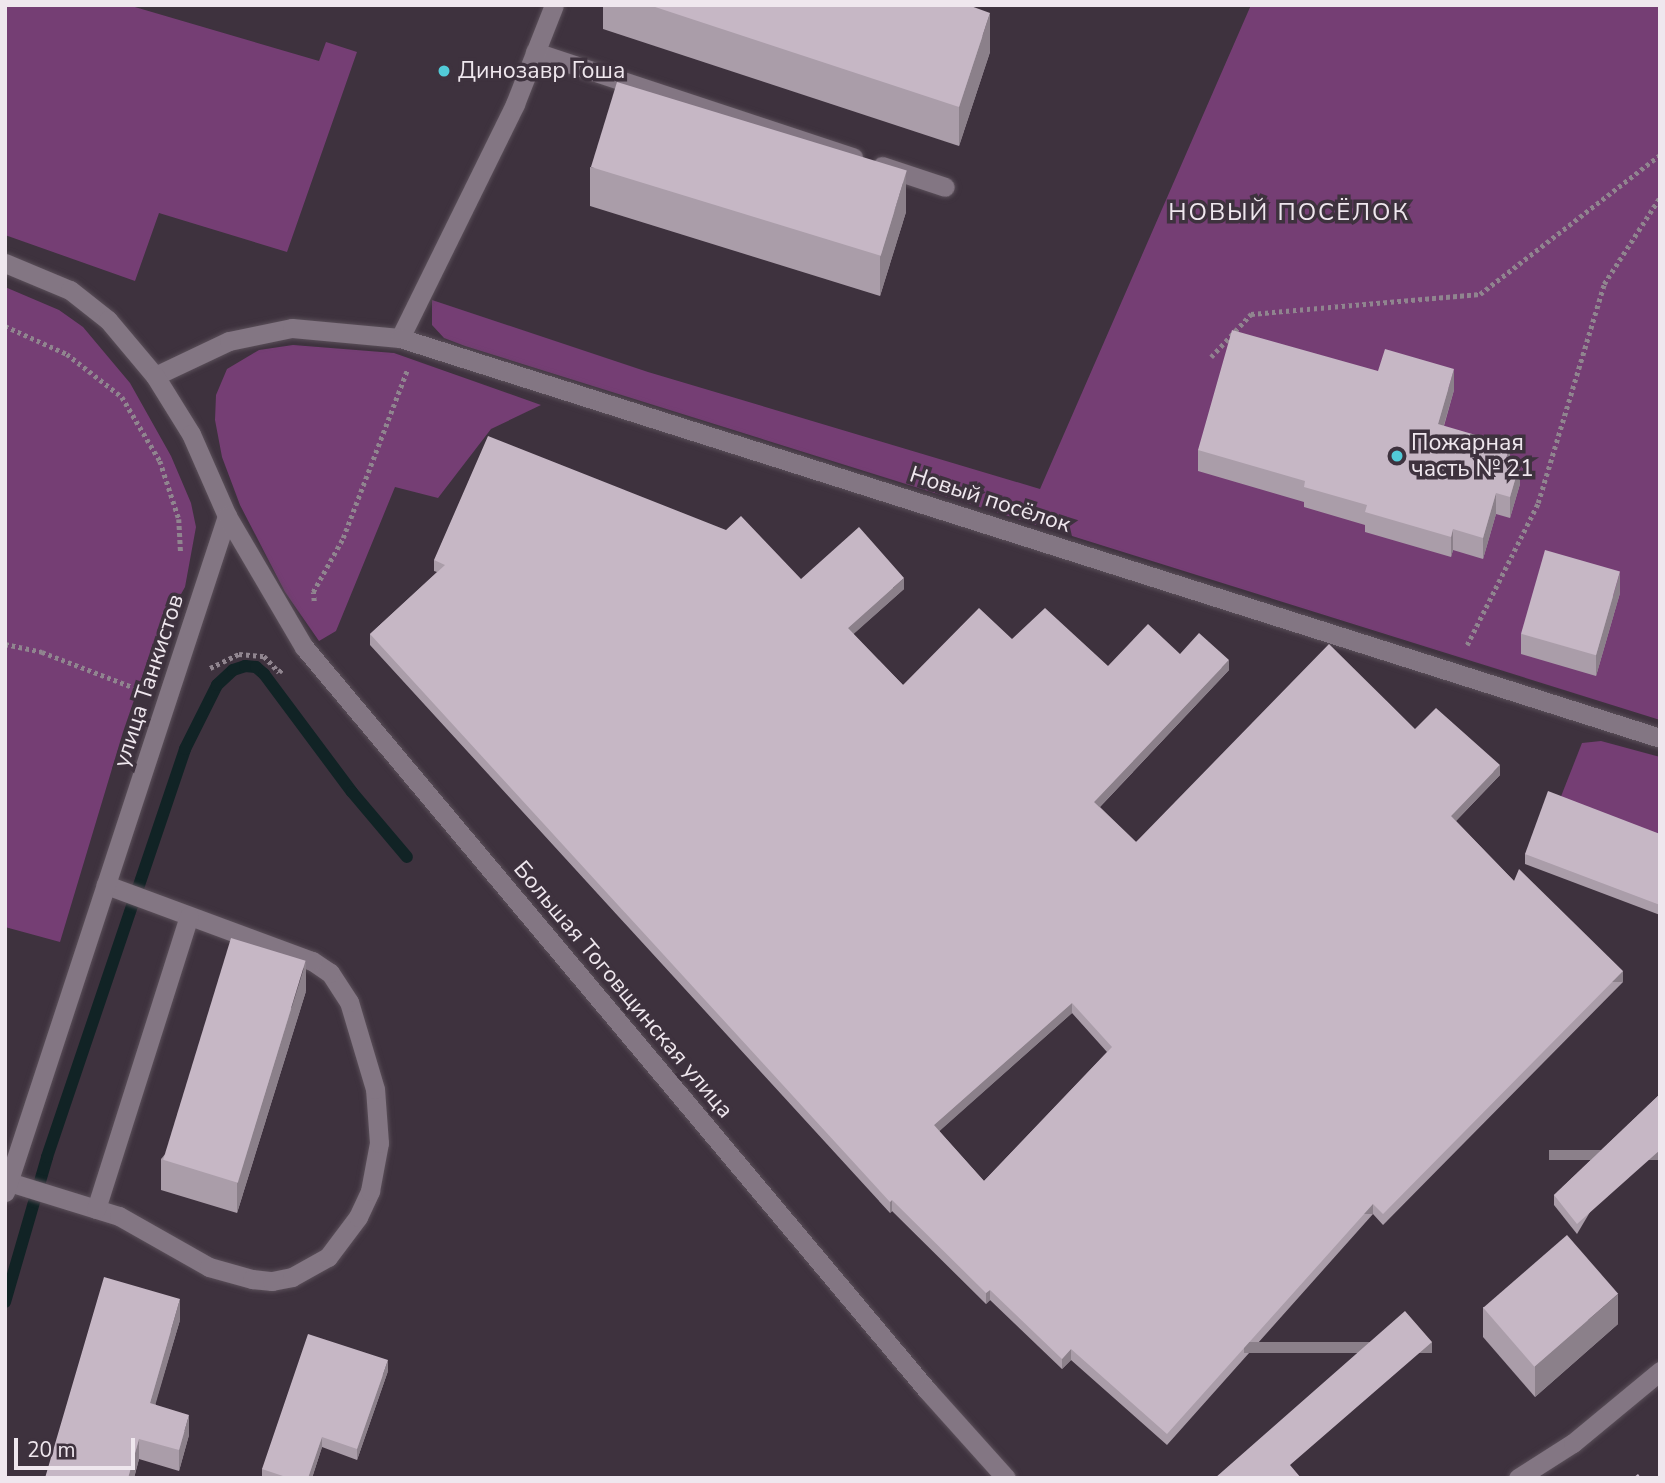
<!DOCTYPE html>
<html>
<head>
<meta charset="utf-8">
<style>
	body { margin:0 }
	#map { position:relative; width:1665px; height:1483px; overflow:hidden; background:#3e323e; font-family:"Nunito Sans",sans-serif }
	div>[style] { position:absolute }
	.green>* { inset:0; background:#753e74 }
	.stream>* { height:12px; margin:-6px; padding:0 6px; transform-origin:6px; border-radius:6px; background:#112325 }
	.path>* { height:4.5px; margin-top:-2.25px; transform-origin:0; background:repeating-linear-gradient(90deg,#90858f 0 3.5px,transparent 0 7px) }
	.roads { filter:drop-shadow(0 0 2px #5a4f59) drop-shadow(0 0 2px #5a4f59) }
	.service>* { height:19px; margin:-9.5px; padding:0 9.5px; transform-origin:9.5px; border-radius:9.5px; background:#837683 }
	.minor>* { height:19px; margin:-9.5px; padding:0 9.5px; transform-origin:9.5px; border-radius:9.5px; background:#837683 }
	.tertiary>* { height:19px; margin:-9.5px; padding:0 9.5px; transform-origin:9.5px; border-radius:9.5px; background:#837683 }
	.wall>* { inset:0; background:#aa9da9 }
	.shaded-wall>* { inset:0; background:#8b808a; transform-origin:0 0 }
	.building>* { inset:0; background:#c6b7c5; transform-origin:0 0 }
	.dots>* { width:19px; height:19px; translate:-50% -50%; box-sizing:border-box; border:4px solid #3e323e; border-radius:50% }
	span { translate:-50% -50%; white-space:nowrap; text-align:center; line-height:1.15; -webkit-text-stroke:7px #3e323e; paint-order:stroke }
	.poi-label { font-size:23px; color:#efe7ee }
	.left { translate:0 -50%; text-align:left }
	.street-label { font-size:23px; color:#efe7ee }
	.neighbourhood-label { font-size:24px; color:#efe7ee; letter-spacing:2px }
	.frame { position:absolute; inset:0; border:7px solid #efe7ee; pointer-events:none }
	.scale { position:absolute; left:14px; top:1438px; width:121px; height:32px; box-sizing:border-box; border:4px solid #efe7ee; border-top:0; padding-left:9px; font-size:21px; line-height:24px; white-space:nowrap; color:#efe7ee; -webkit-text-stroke:5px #3e323e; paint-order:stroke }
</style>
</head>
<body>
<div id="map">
	<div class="green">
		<div style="clip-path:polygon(5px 5px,128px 5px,319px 61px,326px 42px,357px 52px,287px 252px,159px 213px,135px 281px,5px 235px)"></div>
		<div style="clip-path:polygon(1251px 5px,1660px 5px,1660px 720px,465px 346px,444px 338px,432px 325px,432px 300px,648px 372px,1040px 489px)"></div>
		<div style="clip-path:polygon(5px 287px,59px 310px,83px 327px,130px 383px,171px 456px,191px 503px,196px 527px,185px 587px,154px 642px,123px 732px,60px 942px,5px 927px)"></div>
		<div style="clip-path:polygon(293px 345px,394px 353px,541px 405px,491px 429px,438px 498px,395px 487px,336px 631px,319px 641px,285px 592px,240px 505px,222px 457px,215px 420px,216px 395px,227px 369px,259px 350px)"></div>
		<div style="clip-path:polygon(1601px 741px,1660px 757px,1660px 837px,1560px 799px,1582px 743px)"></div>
	</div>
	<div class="stream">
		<div style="left:5px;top:1302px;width:151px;rotate:-73.8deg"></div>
		<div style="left:47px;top:1157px;width:431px;rotate:-71.3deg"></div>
		<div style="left:185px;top:749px;width:72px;rotate:-63.4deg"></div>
		<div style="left:217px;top:685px;width:22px;rotate:-43deg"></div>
		<div style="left:233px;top:670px;width:13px;rotate:-18deg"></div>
		<div style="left:245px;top:666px;width:11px;rotate:5deg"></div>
		<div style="left:256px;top:667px;width:11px;rotate:41deg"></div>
		<div style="left:264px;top:674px;width:147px;rotate:53.3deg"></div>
		<div style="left:352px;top:792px;width:85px;rotate:49.8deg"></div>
	</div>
	<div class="path">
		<div style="left:5px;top:326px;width:68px;rotate:24.3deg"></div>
		<div style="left:67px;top:354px;width:70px;rotate:38deg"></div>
		<div style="left:122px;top:397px;width:74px;rotate:59.3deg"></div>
		<div style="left:160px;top:461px;width:61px;rotate:71.9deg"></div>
		<div style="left:179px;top:519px;width:34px;rotate:87deg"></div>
		<div style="left:1211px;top:357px;width:59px;rotate:-47.1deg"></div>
		<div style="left:1251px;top:314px;width:230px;rotate:-5deg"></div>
		<div style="left:1480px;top:294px;width:227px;rotate:-37.7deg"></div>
		<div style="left:314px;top:601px;width:9px;rotate:-96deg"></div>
		<div style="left:313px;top:592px;width:62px;rotate:-60.9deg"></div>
		<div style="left:343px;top:538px;width:180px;rotate:-69.1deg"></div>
		<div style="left:5px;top:644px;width:38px;rotate:12deg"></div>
		<div style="left:42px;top:652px;width:105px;rotate:21.2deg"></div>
		<div style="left:1467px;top:645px;width:159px;rotate:-63.4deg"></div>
		<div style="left:1538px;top:503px;width:229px;rotate:-73.2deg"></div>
		<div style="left:1604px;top:284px;width:103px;rotate:-57.2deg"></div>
		<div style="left:210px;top:668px;width:32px;rotate:-26deg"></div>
		<div style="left:239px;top:654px;width:25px;rotate:5deg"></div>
		<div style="left:264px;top:656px;width:22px;rotate:47deg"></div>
		<div style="left:279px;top:672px;width:6px;rotate:-45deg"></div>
	</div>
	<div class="roads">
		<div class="service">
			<div style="left:535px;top:52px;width:335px;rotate:18.3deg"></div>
			<div style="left:882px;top:166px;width:66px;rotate:18.4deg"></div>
			<div style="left:400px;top:338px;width:261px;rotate:-63.8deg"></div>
			<div style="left:515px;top:104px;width:106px;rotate:-68.5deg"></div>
			<div style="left:155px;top:376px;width:82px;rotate:-25.3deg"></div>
			<div style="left:229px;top:341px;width:64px;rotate:-11.7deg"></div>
			<div style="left:292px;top:328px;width:108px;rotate:5.3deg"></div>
			<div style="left:400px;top:338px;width:1322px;rotate:17.61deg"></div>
			<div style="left:9px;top:1182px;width:115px;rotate:17.2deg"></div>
			<div style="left:119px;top:1216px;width:103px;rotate:29.5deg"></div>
			<div style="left:209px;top:1267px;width:45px;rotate:15.6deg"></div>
			<div style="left:252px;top:1279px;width:20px;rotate:6deg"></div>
			<div style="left:272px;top:1281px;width:20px;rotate:-11deg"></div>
			<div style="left:292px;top:1277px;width:41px;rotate:-29.1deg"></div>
			<div style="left:328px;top:1257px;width:50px;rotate:-53.1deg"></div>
			<div style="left:358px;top:1217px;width:29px;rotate:-65deg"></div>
			<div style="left:370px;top:1191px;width:49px;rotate:-79.4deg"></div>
			<div style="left:379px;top:1143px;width:54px;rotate:-94.2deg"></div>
			<div style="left:375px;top:1089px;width:91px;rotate:-106.6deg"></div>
			<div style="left:349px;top:1002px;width:35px;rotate:-123deg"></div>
			<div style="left:330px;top:973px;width:22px;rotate:-146deg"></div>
			<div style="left:312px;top:961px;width:220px;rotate:-159.7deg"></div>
			<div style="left:96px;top:1209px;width:307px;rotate:-72.4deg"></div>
			<div style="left:1518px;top:1478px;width:65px;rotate:-32.5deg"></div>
			<div style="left:1573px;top:1443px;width:113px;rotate:-39.6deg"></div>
		</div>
		<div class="minor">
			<div style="left:5px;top:1192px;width:712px;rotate:-71.82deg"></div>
		</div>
		<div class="tertiary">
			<div style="left:5px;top:263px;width:70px;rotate:22.6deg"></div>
			<div style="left:70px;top:290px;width:48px;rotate:38.3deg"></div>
			<div style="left:108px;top:320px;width:73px;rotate:50deg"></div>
			<div style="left:155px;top:376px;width:68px;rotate:58.2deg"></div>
			<div style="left:191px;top:434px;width:90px;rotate:66.3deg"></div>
			<div style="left:227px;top:516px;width:152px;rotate:59.6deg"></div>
			<div style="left:304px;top:647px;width:970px;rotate:50.02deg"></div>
			<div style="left:927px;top:1390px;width:118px;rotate:48.1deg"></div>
		</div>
	</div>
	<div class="wall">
		<div style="clip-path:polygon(603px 5px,968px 5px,990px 52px,959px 146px,603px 29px)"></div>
		<div style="clip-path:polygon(590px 167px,906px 212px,880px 296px,590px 206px)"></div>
		<div style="clip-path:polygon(1378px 371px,1454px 390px,1444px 426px,1510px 460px,1520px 484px,1510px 518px,1496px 514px,1483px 559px,1453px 550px,1451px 557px,1365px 532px,1365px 525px,1304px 507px,1304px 502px,1198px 471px,1198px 450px)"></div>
		<div style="clip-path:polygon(evenodd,434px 560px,801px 579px,904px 589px,853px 634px,903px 685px,1012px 639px,1108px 666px,1180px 654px,1229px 670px,1100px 807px,1136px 842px,1415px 729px,1500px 775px,1456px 821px,1514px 881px,1623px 982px,1383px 1225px,1373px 1214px,1167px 1445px,1071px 1360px,1062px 1369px,990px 1300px,986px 1304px,892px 1211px,890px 1213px,370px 645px,370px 634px,437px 572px,434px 571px,434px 560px,1072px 1013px,1107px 1052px,984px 1181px,939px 1131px,1072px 1013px)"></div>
		<div style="clip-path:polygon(1620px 593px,1596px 676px,1521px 654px,1521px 634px)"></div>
		<div style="clip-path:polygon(1660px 834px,1660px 915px,1525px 864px,1525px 854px)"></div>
		<div style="clip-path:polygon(306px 991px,237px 1213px,161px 1190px,161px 1159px)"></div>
		<div style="clip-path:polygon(1660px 1094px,1577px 1234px,1554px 1205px,1554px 1195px)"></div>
		<div style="clip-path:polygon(1483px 1307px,1618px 1324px,1535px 1397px,1483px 1337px)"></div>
		<div style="clip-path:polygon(180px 1320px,155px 1404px,189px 1435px,179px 1471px,139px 1459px,134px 1478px,45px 1478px)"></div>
		<div style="clip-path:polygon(388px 1371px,357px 1460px,322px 1447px,312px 1478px,262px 1478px,262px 1469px)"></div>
	</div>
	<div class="shaded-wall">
		<div style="clip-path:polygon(990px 13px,990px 52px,959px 146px,959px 107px)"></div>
		<div style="clip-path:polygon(906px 173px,906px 212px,880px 296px,880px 257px)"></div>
		<div style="clip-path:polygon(1454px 369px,1454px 390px,1438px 445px,1438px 424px)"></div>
		<div style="clip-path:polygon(1510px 445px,1510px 466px,1506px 459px)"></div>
		<div style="clip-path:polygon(1520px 463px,1520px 484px,1510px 518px,1510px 497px)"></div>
		<div style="clip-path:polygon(1496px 493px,1496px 514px,1483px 559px,1483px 538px)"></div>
		<div style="clip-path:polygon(1453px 529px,1453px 550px,1451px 557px,1451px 537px)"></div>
		<div style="clip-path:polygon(1620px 572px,1620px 593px,1596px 676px,1596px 655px)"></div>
		<div style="clip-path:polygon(904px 578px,904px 589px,848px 639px,848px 628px)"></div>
		<div style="clip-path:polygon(1229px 660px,1229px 670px,1094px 813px,1094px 802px)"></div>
		<div style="clip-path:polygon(1500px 765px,1500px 775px,1451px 826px,1451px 816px)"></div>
		<div style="clip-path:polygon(306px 961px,306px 991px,237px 1213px,237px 1183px)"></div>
		<div style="left:1623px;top:971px;width:11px;height:342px;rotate:90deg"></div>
		<div style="clip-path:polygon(1072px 1003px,1072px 1013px,934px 1136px,934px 1125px)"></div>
		<div style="left:1660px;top:1150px;width:10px;height:111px;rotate:90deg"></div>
		<div style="clip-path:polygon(892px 1200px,892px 1211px,890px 1213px,890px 1202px)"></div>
		<div style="left:1373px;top:1204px;width:10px;height:309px;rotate:90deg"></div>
		<div style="clip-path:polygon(990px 1290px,990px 1300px,986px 1304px,986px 1293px)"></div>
		<div style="clip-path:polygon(1618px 1294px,1618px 1324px,1535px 1397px,1535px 1366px)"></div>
		<div style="clip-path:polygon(180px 1299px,180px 1320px,150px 1423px,150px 1403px)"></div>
		<div style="left:1432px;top:1342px;width:11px;height:188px;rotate:90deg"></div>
		<div style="clip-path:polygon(1071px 1349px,1071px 1360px,1062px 1369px,1062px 1359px)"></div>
		<div style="clip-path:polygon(388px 1360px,388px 1371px,357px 1460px,357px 1449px)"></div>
		<div style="clip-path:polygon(189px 1415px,189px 1435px,179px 1471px,179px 1450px)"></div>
		<div style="clip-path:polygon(322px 1437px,322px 1447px,312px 1478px,308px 1478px)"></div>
		<div style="clip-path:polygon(139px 1439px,139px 1459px,134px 1478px,128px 1478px)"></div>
	</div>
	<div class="building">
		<div style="clip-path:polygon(649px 5px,968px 5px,990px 13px,959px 107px)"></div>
		<div style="left:617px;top:82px;width:303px;height:89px;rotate:17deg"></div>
		<div style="clip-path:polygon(1232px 330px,1378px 371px,1385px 349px,1454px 369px,1438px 424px,1510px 445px,1506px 459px,1520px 463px,1510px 497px,1496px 493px,1483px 538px,1453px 529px,1451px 537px,1365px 512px,1367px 505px,1304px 487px,1305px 481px,1198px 450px)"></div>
		<div style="clip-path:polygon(evenodd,488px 436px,726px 530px,741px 516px,801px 579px,859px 527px,904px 578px,848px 628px,903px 685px,979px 608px,1012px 639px,1045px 608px,1108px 666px,1148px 624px,1180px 654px,1199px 633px,1229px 660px,1094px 802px,1136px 842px,1329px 644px,1415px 729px,1436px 708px,1500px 765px,1451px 816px,1514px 881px,1519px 869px,1623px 971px,1383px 1214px,1373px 1204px,1167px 1434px,1071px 1349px,1062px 1359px,990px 1290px,986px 1293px,892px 1200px,890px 1202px,370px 634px,445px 565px,434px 560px,488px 436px,1072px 1003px,1112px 1047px,984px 1181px,934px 1125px,1072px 1003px)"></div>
		<div style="left:1545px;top:550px;width:78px;height:87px;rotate:16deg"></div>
		<div style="clip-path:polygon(1548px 791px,1660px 834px,1660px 905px,1525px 854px)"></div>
		<div style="left:231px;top:938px;width:78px;height:232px;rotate:17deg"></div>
		<div style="clip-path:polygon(1660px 1094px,1660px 1150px,1577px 1224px,1554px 1195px)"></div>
		<div style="left:1567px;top:1235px;width:78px;height:111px;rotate:49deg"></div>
		<div style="clip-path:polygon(104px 1277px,180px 1299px,150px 1403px,189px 1415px,179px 1450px,139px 1439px,128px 1478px,45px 1478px)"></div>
		<div style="clip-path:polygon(1405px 1311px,1432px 1342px,1290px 1465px,1301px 1478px,1215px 1478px)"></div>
		<div style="clip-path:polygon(308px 1334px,388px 1360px,357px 1449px,322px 1437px,308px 1478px,289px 1478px,262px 1469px)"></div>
		<div style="clip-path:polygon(1638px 1474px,1641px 1478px,1633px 1478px)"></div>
	</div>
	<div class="dots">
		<div style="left:444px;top:71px;background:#52cbd8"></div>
		<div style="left:1397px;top:456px;background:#52cbd8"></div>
	</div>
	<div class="poi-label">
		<span class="left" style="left:458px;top:71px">Динозавр Гоша</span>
		<span class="left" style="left:1411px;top:456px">Пожарная<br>часть № 21</span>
	</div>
	<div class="street-label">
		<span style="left:990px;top:500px;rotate:18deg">Новый посёлок</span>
		<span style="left:149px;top:681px;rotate:-72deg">улица Танкистов</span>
		<span style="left:623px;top:990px;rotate:50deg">Большая Тоговщинская улица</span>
	</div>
	<div class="neighbourhood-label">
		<span style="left:1289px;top:213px">НОВЫЙ ПОСЁЛОК</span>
	</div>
	<div class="frame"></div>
	<div class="scale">20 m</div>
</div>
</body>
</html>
